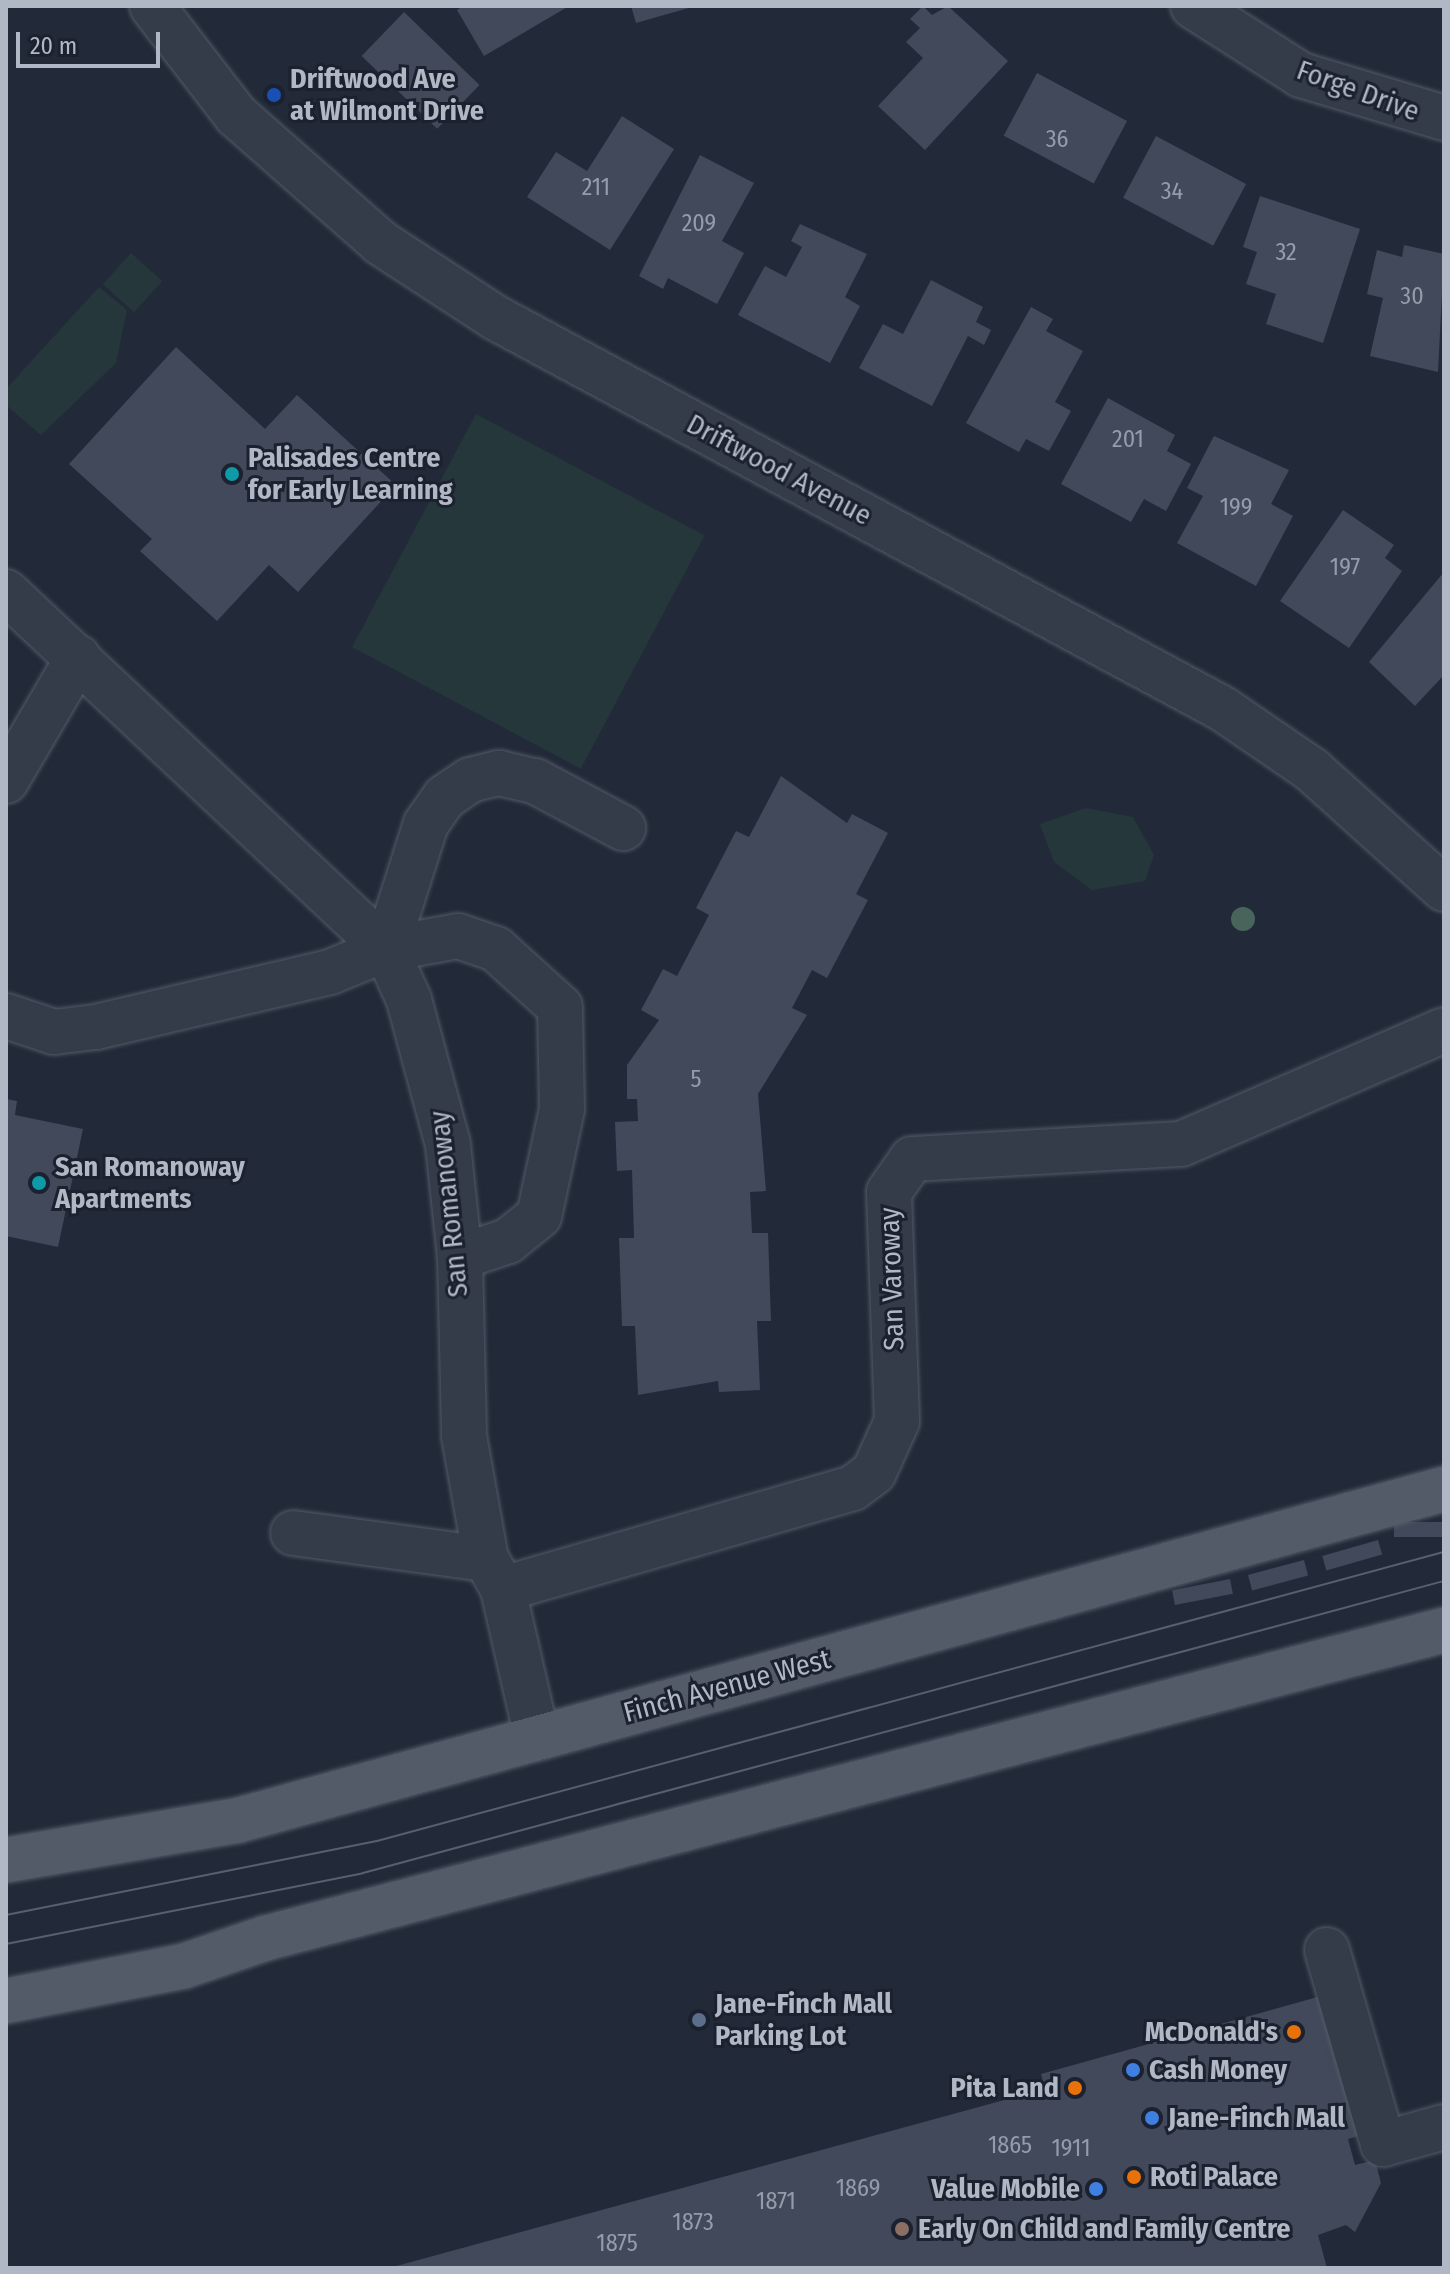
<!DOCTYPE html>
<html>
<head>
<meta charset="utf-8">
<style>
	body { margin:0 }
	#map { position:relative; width:1450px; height:2274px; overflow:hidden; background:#222a39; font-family:"Fira Sans Condensed",sans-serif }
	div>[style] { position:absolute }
	.green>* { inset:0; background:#25373b; transform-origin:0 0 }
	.building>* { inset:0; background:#41495a; transform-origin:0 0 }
	.roads { filter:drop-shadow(0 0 2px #535a67) drop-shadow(0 0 2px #535a67) }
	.minor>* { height:44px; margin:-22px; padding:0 22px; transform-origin:22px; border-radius:22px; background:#353c49 }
	.major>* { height:44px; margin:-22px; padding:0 22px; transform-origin:22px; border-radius:22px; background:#535b69 }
	.tram>* { height:2px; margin:-1px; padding:0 1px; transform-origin:1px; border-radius:1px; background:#575f70 }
	.trees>* { width:24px; height:24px; margin:-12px; border-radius:50%; background:#48655b }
	.dots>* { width:22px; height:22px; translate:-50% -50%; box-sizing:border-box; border:4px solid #1b212e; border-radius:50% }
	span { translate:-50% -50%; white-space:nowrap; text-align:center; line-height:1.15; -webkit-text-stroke:6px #1b212e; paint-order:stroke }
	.number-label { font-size:24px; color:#949caa }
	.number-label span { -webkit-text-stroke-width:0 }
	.poi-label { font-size:28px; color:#b0b7c5; font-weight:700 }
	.left { translate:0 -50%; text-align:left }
	.right { translate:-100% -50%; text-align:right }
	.street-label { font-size:28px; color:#b0b7c5 }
	.frame { position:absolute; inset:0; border:8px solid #b0b7c5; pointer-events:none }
	.scale { position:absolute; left:16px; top:32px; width:144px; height:36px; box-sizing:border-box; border:4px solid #b0b7c5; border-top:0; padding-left:10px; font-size:24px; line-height:28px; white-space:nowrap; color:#b0b7c5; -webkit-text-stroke:6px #1b212e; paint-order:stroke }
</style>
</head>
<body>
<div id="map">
	<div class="green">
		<div style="left:131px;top:253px;width:42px;height:42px;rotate:42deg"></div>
		<div style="clip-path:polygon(99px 287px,127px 310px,116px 363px,41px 435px,6px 405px,6px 389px)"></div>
		<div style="left:476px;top:414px;width:259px;height:264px;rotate:28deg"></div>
		<div style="clip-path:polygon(1086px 808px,1133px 817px,1154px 855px,1145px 881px,1092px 890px,1054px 862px,1040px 824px)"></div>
	</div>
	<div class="building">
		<div style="clip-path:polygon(463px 6px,569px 6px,484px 56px,457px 10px)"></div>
		<div style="clip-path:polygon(631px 6px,691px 6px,692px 7px,636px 23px)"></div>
		<div style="clip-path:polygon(923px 6px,932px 15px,948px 6px,1008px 61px,925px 150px,878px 106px,923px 58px,906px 42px,920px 28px,910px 19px)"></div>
		<div style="left:404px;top:12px;width:105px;height:61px;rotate:44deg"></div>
		<div style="left:1037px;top:73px;width:102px;height:71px;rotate:28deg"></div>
		<div style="clip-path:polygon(622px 116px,674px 149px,610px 250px,527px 197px,556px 152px,587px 171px)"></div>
		<div style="left:1156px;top:136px;width:102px;height:70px;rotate:28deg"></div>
		<div style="clip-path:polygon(700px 155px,754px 183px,722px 241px,744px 253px,717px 304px,668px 278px,663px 289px,639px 276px)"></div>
		<div style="clip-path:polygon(1260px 196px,1360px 229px,1323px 343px,1266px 324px,1276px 294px,1246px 284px,1257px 252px,1243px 247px)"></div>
		<div style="clip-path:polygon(800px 224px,867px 254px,845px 297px,860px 306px,830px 363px,738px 315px,765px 266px,786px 277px,802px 247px,791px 241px)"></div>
		<div style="clip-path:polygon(1404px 245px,1444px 254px,1438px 372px,1370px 356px,1383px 298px,1367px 294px,1377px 250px,1402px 257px)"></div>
		<div style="clip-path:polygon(931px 280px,983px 307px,976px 322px,991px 330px,984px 345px,968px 336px,932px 406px,859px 368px,883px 324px,903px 334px)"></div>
		<div style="clip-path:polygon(1031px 307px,1053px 319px,1046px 331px,1083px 351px,1055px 402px,1071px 411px,1049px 451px,1026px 439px,1019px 452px,966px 423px)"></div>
		<div style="clip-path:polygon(176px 347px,265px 429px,297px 395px,396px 485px,298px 592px,269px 565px,217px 621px,140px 551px,152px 539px,69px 464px)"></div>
		<div style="clip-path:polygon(1108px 398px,1175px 435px,1167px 451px,1191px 464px,1166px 511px,1144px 499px,1131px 522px,1061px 484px)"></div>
		<div style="clip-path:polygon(1214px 436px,1289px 470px,1271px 504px,1293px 516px,1256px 586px,1177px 543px,1203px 496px,1187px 488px)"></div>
		<div style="clip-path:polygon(1343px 510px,1394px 545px,1385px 558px,1402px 571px,1349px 648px,1280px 601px)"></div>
		<div style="clip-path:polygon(1444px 572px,1444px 675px,1415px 706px,1369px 662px)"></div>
		<div style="clip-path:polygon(781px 776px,847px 823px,852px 814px,888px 833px,856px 894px,868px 900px,827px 978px,812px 970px,792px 1008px,807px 1015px,758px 1094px,766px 1191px,750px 1192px,752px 1233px,768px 1233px,771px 1321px,757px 1321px,760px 1390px,719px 1392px,718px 1381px,638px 1395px,635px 1326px,622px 1326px,619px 1238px,634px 1238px,632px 1170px,617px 1171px,615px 1122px,638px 1121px,637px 1099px,627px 1099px,627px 1065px,659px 1020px,641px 1010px,663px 969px,677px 976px,709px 915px,696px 908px,736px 831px,749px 837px)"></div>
		<div style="clip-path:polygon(6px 1099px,17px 1101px,15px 1115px,83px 1129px,58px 1247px,6px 1236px)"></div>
		<div style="left:1444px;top:1522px;width:15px;height:50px;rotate:90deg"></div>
		<div style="left:1378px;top:1540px;width:15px;height:58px;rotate:74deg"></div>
		<div style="left:1304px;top:1560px;width:16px;height:58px;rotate:75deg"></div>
		<div style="left:1230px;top:1579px;width:15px;height:59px;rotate:79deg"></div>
		<div style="clip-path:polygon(1332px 1993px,1369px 2133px,1348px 2139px,1355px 2165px,1375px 2160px,1381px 2183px,1355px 2232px,1346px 2225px,1318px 2235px,1327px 2268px,389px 2268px,1045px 2089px,1041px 2074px)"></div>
	</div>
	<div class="roads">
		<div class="minor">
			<div style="left:152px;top:6px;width:138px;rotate:52.4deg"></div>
			<div style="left:236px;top:115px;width:193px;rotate:41.4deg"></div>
			<div style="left:381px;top:243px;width:137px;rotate:33.1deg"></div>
			<div style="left:496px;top:318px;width:825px;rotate:28.27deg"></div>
			<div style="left:1223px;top:709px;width:108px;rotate:34.4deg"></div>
			<div style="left:1312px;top:770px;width:178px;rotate:42deg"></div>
			<div style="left:1193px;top:6px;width:128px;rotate:32.6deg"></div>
			<div style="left:1301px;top:75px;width:149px;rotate:16.7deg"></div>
			<div style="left:6px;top:592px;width:521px;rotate:43.21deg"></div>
			<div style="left:386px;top:949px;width:56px;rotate:65.7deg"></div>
			<div style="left:409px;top:1000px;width:150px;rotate:74.9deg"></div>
			<div style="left:448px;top:1145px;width:113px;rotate:83.9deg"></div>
			<div style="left:460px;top:1257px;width:179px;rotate:88.7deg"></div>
			<div style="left:464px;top:1436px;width:125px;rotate:79.9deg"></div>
			<div style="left:486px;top:1559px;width:34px;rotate:60deg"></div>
			<div style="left:503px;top:1589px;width:153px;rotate:77.1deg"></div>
			<div style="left:6px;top:781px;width:143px;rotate:-59.7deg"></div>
			<div style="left:386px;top:949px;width:131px;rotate:-72.3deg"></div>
			<div style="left:426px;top:824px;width:33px;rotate:-55deg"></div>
			<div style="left:445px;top:797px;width:30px;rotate:-34deg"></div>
			<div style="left:470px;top:780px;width:30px;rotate:-14deg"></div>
			<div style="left:499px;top:773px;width:37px;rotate:13deg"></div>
			<div style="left:535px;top:781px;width:100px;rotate:28.1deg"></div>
			<div style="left:6px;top:1016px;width:51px;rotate:18.4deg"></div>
			<div style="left:54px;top:1032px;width:42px;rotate:-6.8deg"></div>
			<div style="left:96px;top:1027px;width:240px;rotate:-13.2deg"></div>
			<div style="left:330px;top:972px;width:61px;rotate:-22.3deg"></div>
			<div style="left:386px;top:949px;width:73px;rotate:-10.2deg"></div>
			<div style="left:458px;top:936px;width:40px;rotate:18.9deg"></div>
			<div style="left:496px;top:949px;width:86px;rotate:42.2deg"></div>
			<div style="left:560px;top:1007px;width:102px;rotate:88.9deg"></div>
			<div style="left:562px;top:1109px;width:109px;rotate:102.1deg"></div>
			<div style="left:539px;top:1216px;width:40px;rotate:141deg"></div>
			<div style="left:508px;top:1241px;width:51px;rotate:161.6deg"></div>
			<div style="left:293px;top:1533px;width:195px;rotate:7.7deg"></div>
			<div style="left:503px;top:1589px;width:364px;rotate:-16.1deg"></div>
			<div style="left:853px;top:1488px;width:26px;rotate:-37deg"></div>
			<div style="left:874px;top:1472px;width:56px;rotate:-65.7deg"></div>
			<div style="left:897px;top:1421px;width:229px;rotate:-92deg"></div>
			<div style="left:889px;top:1192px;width:40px;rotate:-55.1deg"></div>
			<div style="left:912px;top:1159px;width:269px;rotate:-3.2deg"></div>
			<div style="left:1181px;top:1144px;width:287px;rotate:-23.4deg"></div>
			<div style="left:1327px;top:1950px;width:202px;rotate:73.9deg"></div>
			<div style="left:1383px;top:2144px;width:63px;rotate:-15.6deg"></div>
		</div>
		<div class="major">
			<div style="left:6px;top:1860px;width:236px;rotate:-9.7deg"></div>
			<div style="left:239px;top:1820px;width:1250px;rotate:-15.36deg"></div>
			<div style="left:6px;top:2001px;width:181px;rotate:-11.1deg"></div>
			<div style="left:184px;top:1966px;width:87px;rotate:-18.9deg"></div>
			<div style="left:266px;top:1938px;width:1218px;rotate:-14.65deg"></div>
		</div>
	</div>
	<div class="tram">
		<div style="left:6px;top:1915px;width:378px;rotate:-11.3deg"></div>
		<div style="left:377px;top:1841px;width:1105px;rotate:-15.16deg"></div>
		<div style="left:6px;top:1944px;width:364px;rotate:-11.2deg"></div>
		<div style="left:363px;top:1873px;width:1120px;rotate:-15.12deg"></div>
	</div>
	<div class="trees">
		<div style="left:1243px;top:919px"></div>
	</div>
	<div class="dots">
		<div style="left:274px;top:95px;background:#1a4fb4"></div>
		<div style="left:232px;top:474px;background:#0f9aa8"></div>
		<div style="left:39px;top:1183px;background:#0f9aa8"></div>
		<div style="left:699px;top:2020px;background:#5c6f8a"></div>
		<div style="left:1294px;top:2032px;background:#e8710a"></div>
		<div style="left:1133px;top:2070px;background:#3f7fe0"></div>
		<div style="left:1075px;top:2088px;background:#e8710a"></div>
		<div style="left:1152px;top:2118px;background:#3f7fe0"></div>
		<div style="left:1134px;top:2177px;background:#e8710a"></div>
		<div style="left:1096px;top:2189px;background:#3f7fe0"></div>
		<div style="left:902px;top:2229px;background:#8d6e63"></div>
	</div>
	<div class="number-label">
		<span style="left:1057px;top:140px">36</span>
		<span style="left:596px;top:188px">211</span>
		<span style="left:1172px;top:192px">34</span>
		<span style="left:699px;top:224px">209</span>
		<span style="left:1286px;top:253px">32</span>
		<span style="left:1412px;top:297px">30</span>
		<span style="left:1128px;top:440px">201</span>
		<span style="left:1236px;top:508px">199</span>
		<span style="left:1345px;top:568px">197</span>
		<span style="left:696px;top:1080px">5</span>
		<span style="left:1010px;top:2146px">1865</span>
		<span style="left:1071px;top:2149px">1911</span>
		<span style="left:858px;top:2189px">1869</span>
		<span style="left:776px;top:2202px">1871</span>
		<span style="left:693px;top:2223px">1873</span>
		<span style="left:617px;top:2244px">1875</span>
	</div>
	<div class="poi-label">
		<span class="left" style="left:290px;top:95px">Driftwood Ave<br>at Wilmont Drive</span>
		<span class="left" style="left:248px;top:474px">Palisades Centre<br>for Early Learning</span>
		<span class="left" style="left:55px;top:1183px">San Romanoway<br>Apartments</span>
		<span class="left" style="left:715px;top:2020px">Jane-Finch Mall<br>Parking Lot</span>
		<span class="right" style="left:1278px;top:2032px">McDonald's</span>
		<span class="left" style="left:1149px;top:2070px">Cash Money</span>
		<span class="right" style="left:1059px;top:2088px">Pita Land</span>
		<span class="left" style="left:1168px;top:2118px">Jane-Finch Mall</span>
		<span class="left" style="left:1150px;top:2177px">Roti Palace</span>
		<span class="right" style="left:1080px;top:2189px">Value Mobile</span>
		<span class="left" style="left:918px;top:2229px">Early On Child and Family Centre</span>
	</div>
	<div class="street-label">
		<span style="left:1358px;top:91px;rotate:20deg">Forge Drive</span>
		<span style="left:779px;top:470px;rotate:28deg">Driftwood Avenue</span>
		<span style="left:449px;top:1204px;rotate:-96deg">San Romanoway</span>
		<span style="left:892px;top:1279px;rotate:-92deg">San Varoway</span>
		<span style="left:727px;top:1686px;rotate:-15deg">Finch Avenue West</span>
	</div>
	<div class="frame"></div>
	<div class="scale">20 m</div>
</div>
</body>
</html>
